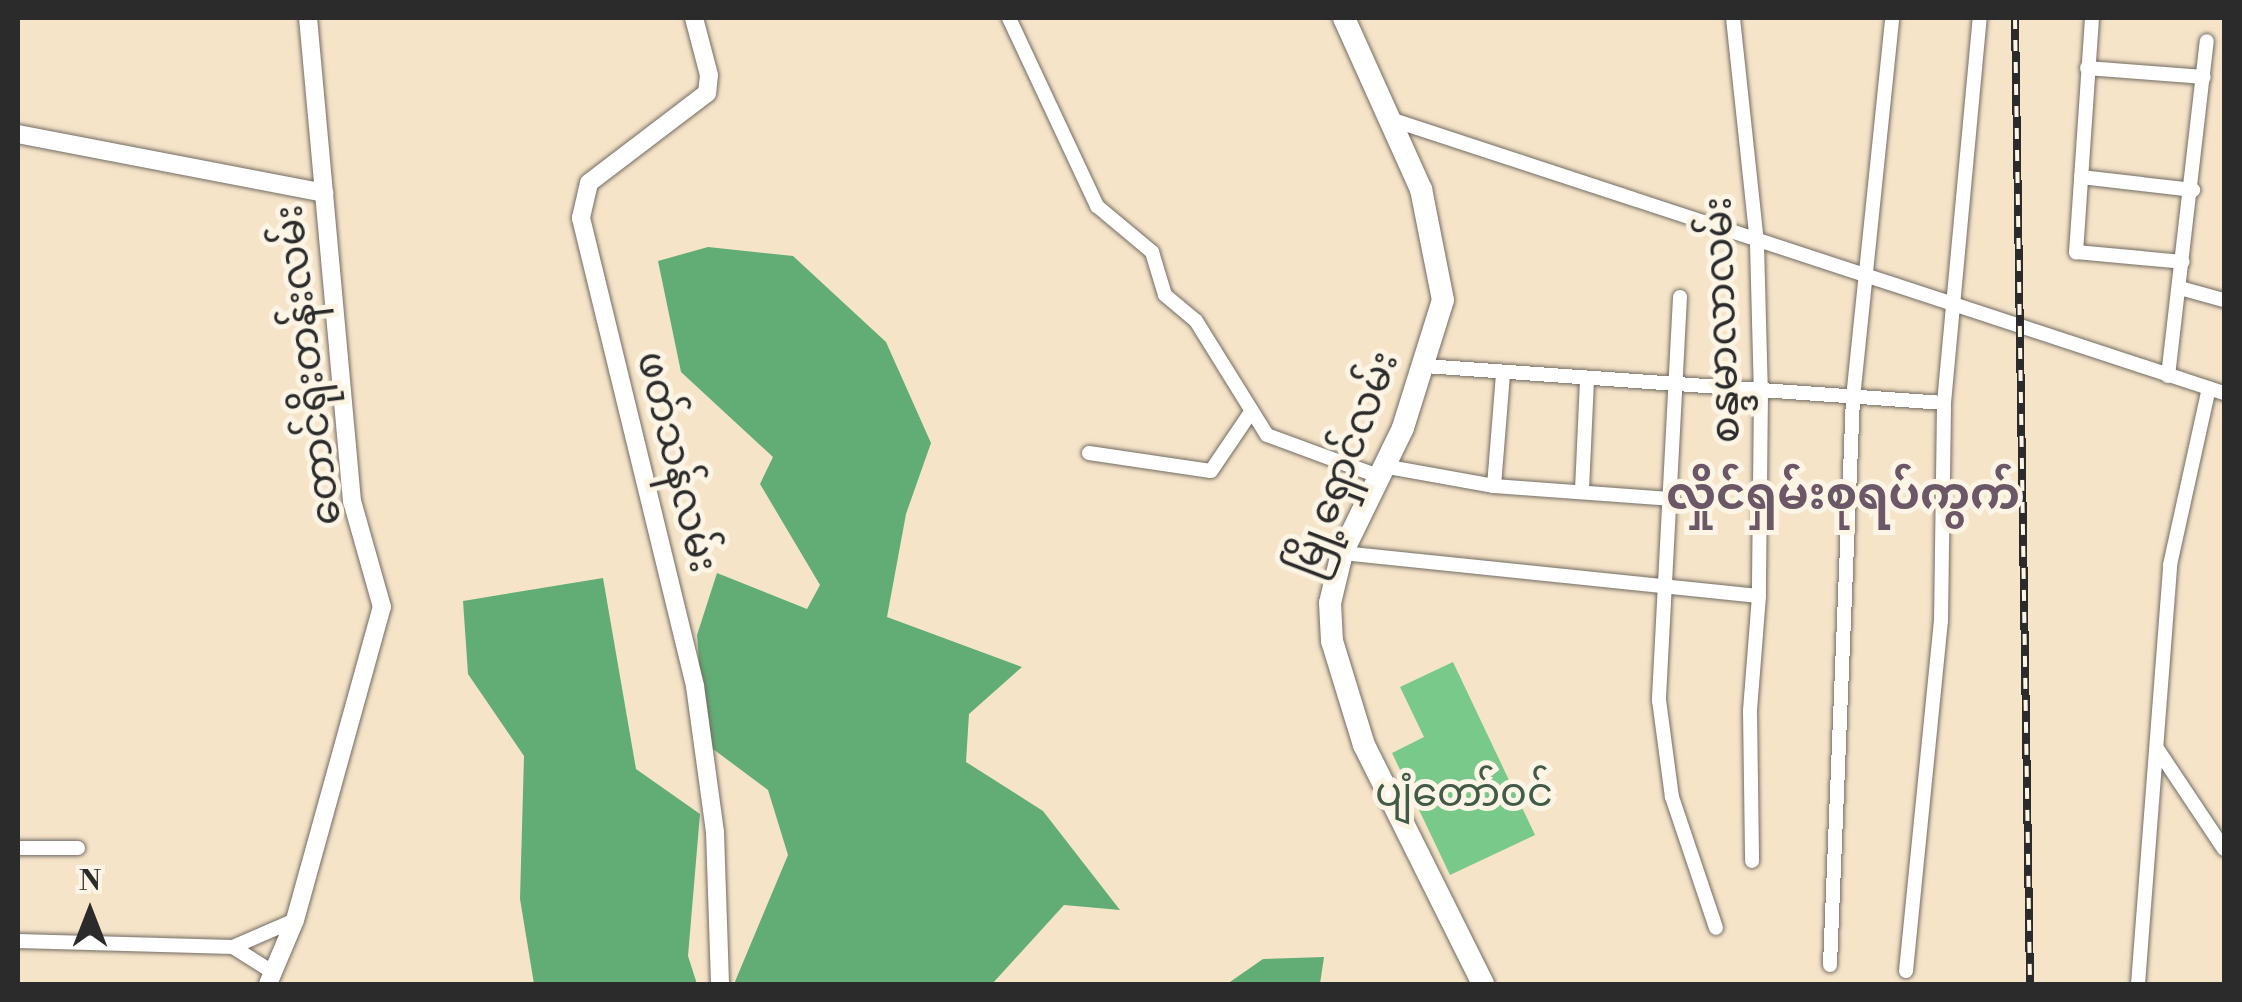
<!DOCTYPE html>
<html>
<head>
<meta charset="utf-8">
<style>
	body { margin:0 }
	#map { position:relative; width:2242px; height:1002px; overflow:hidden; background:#f6e4c9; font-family:"Libre Bodoni","Noto Sans Myanmar",serif }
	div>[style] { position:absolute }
	.green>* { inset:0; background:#79c98a }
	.forest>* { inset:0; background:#62ad76 }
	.roads { filter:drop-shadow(0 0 2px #726c62) drop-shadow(0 0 2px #726c62) }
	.minor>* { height:14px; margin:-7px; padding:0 7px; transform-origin:7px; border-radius:7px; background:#fff }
	.tertiary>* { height:18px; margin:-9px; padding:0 9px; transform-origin:9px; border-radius:9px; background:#fff }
	.trunk>* { height:22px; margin:-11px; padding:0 11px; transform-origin:11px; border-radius:11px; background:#fff }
	.rail>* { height:8px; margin-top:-4px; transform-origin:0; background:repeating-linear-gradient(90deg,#fcf5e5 0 11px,#2b2b2b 0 22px); box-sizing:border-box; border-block:2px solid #2b2b2b }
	span { translate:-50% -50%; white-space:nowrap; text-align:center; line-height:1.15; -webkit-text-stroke:10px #fcf5e5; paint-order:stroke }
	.street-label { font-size:40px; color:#2b2b2b }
	.park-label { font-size:40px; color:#425a48 }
	.quarter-label { font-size:45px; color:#6b5765; font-weight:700 }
	.frame { position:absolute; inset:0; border:20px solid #2b2b2b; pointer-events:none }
	.north { position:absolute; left:40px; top:862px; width:100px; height:100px; -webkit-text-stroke:8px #fcf5e5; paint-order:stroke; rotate:0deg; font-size:28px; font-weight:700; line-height:40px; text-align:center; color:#2b2b2b }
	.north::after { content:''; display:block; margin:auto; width:35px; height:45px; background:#2b2b2b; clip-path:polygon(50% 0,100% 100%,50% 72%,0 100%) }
</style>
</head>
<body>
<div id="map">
	<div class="green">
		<div style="clip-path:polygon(1453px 662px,1535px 835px,1450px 875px,1392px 753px,1424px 737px,1400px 687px)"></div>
	</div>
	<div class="forest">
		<div style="clip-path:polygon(708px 247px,793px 256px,886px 342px,931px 443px,906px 514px,887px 617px,1022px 667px,969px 714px,966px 762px,1043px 811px,1120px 910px,1064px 905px,992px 984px,734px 984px,788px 855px,768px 790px,705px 743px,697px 635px,717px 573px,807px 609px,820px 585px,760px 484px,773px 457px,681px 372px,658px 261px)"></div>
		<div style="clip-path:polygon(603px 578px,636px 769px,700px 814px,688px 956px,697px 984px,534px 984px,520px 899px,524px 756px,468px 674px,463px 601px)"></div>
		<div style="clip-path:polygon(1324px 957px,1320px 984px,1227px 984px,1263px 959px)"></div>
	</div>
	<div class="roads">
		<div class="minor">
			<div style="left:1009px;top:18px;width:208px;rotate:64.9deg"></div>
			<div style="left:1097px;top:206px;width:72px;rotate:39.9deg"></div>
			<div style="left:1152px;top:252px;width:45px;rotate:73.2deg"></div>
			<div style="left:1165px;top:295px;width:40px;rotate:40deg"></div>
			<div style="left:1196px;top:321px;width:134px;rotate:58.1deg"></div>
			<div style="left:1267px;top:435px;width:118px;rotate:20.3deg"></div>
			<div style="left:1733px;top:18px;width:227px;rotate:83.9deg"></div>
			<div style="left:1757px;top:244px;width:148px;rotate:88.5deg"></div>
			<div style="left:1761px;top:392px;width:204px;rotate:90.6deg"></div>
			<div style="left:1759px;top:596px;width:115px;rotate:94.5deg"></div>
			<div style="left:1750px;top:711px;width:150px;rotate:89.2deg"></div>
			<div style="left:2092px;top:18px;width:235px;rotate:93.9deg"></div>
			<div style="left:2076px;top:252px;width:107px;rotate:5.3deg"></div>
			<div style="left:2087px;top:68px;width:117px;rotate:4.4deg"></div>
			<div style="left:1390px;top:119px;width:878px;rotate:18.19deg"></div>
			<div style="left:2081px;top:177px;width:113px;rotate:6.6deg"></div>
			<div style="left:2180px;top:288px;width:46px;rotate:15.3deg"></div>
			<div style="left:1680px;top:297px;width:404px;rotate:93deg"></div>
			<div style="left:1659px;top:700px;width:98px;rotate:82.4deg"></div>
			<div style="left:1672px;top:797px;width:138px;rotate:71.4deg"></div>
			<div style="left:1425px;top:366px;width:520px;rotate:4.08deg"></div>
			<div style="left:2168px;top:376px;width:337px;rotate:-83.4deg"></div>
			<div style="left:1089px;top:453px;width:123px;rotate:8.4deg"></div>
			<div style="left:1211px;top:471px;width:71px;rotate:-55.9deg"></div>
			<div style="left:1383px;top:466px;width:113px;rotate:10.2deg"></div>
			<div style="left:1494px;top:486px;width:179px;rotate:4.2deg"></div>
			<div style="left:1494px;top:486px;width:113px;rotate:-85.4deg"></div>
			<div style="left:1582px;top:490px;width:110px;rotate:-87.4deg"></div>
			<div style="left:1342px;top:553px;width:419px;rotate:5.9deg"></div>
			<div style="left:2158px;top:750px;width:119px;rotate:56.3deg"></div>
			<div style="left:18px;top:848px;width:60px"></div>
			<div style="left:18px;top:941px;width:215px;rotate:1.6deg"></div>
			<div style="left:233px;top:947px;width:68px;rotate:-23.5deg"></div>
			<div style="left:233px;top:947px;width:45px;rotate:32.3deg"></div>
			<div style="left:1830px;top:965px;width:567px;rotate:-87.68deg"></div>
			<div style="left:1853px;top:398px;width:382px;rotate:-84.1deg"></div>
			<div style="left:1906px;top:971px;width:352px;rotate:-84.3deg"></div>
			<div style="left:1941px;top:621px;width:218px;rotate:-89.2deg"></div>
			<div style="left:1944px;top:403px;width:387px;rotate:-84.7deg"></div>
			<div style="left:2138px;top:984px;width:420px;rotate:-85.6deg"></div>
			<div style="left:2170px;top:565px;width:181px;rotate:-77.6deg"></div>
		</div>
		<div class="tertiary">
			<div style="left:694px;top:18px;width:59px;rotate:75.3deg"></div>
			<div style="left:709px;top:75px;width:18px;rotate:96deg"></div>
			<div style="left:707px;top:93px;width:148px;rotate:142.7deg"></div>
			<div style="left:589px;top:183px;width:36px;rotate:103deg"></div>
			<div style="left:581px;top:218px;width:482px;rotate:76.3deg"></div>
			<div style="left:695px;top:686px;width:147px;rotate:82.2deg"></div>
			<div style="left:715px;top:832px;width:152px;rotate:88.1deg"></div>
			<div style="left:18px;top:134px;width:312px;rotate:10.9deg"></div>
			<div style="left:268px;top:984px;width:69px;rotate:-67.1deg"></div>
			<div style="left:295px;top:920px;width:325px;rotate:-74.5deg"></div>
			<div style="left:382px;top:607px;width:110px;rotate:-105.8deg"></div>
			<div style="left:352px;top:501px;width:485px;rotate:-95.2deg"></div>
		</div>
		<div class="trunk">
			<div style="left:1344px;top:18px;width:188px;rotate:65.8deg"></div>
			<div style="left:1421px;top:189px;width:113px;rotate:78.8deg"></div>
			<div style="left:1443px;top:300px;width:134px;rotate:107.4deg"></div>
			<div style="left:1403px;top:428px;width:139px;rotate:116deg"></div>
			<div style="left:1342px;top:553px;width:51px;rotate:103.5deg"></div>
			<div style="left:1330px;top:603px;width:38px;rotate:87deg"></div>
			<div style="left:1332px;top:641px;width:109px;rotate:72.9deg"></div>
			<div style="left:1364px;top:745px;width:267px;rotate:63.5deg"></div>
		</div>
	</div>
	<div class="rail">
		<div style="left:2015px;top:18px;width:966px;rotate:89.11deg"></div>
	</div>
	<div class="street-label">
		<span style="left:1723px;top:320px;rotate:-92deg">စန္ဒမာလာလမ်း</span>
		<span style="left:309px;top:365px;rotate:-97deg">တောင်ရိုးတန်းလမ်း</span>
		<span style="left:676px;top:462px;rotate:76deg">ဖတ်သန်လမ်း</span>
		<span style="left:1345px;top:464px;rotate:-69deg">မြို့ရှောင်လမ်း</span>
	</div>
	<div class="park-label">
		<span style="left:1464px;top:794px">ပျံတော်ဝင်</span>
	</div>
	<div class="quarter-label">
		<span style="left:1843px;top:496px">လှိုင်ရှမ်းစုရပ်ကွက်</span>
	</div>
	<div class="frame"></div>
	<div class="north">N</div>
</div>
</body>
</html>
